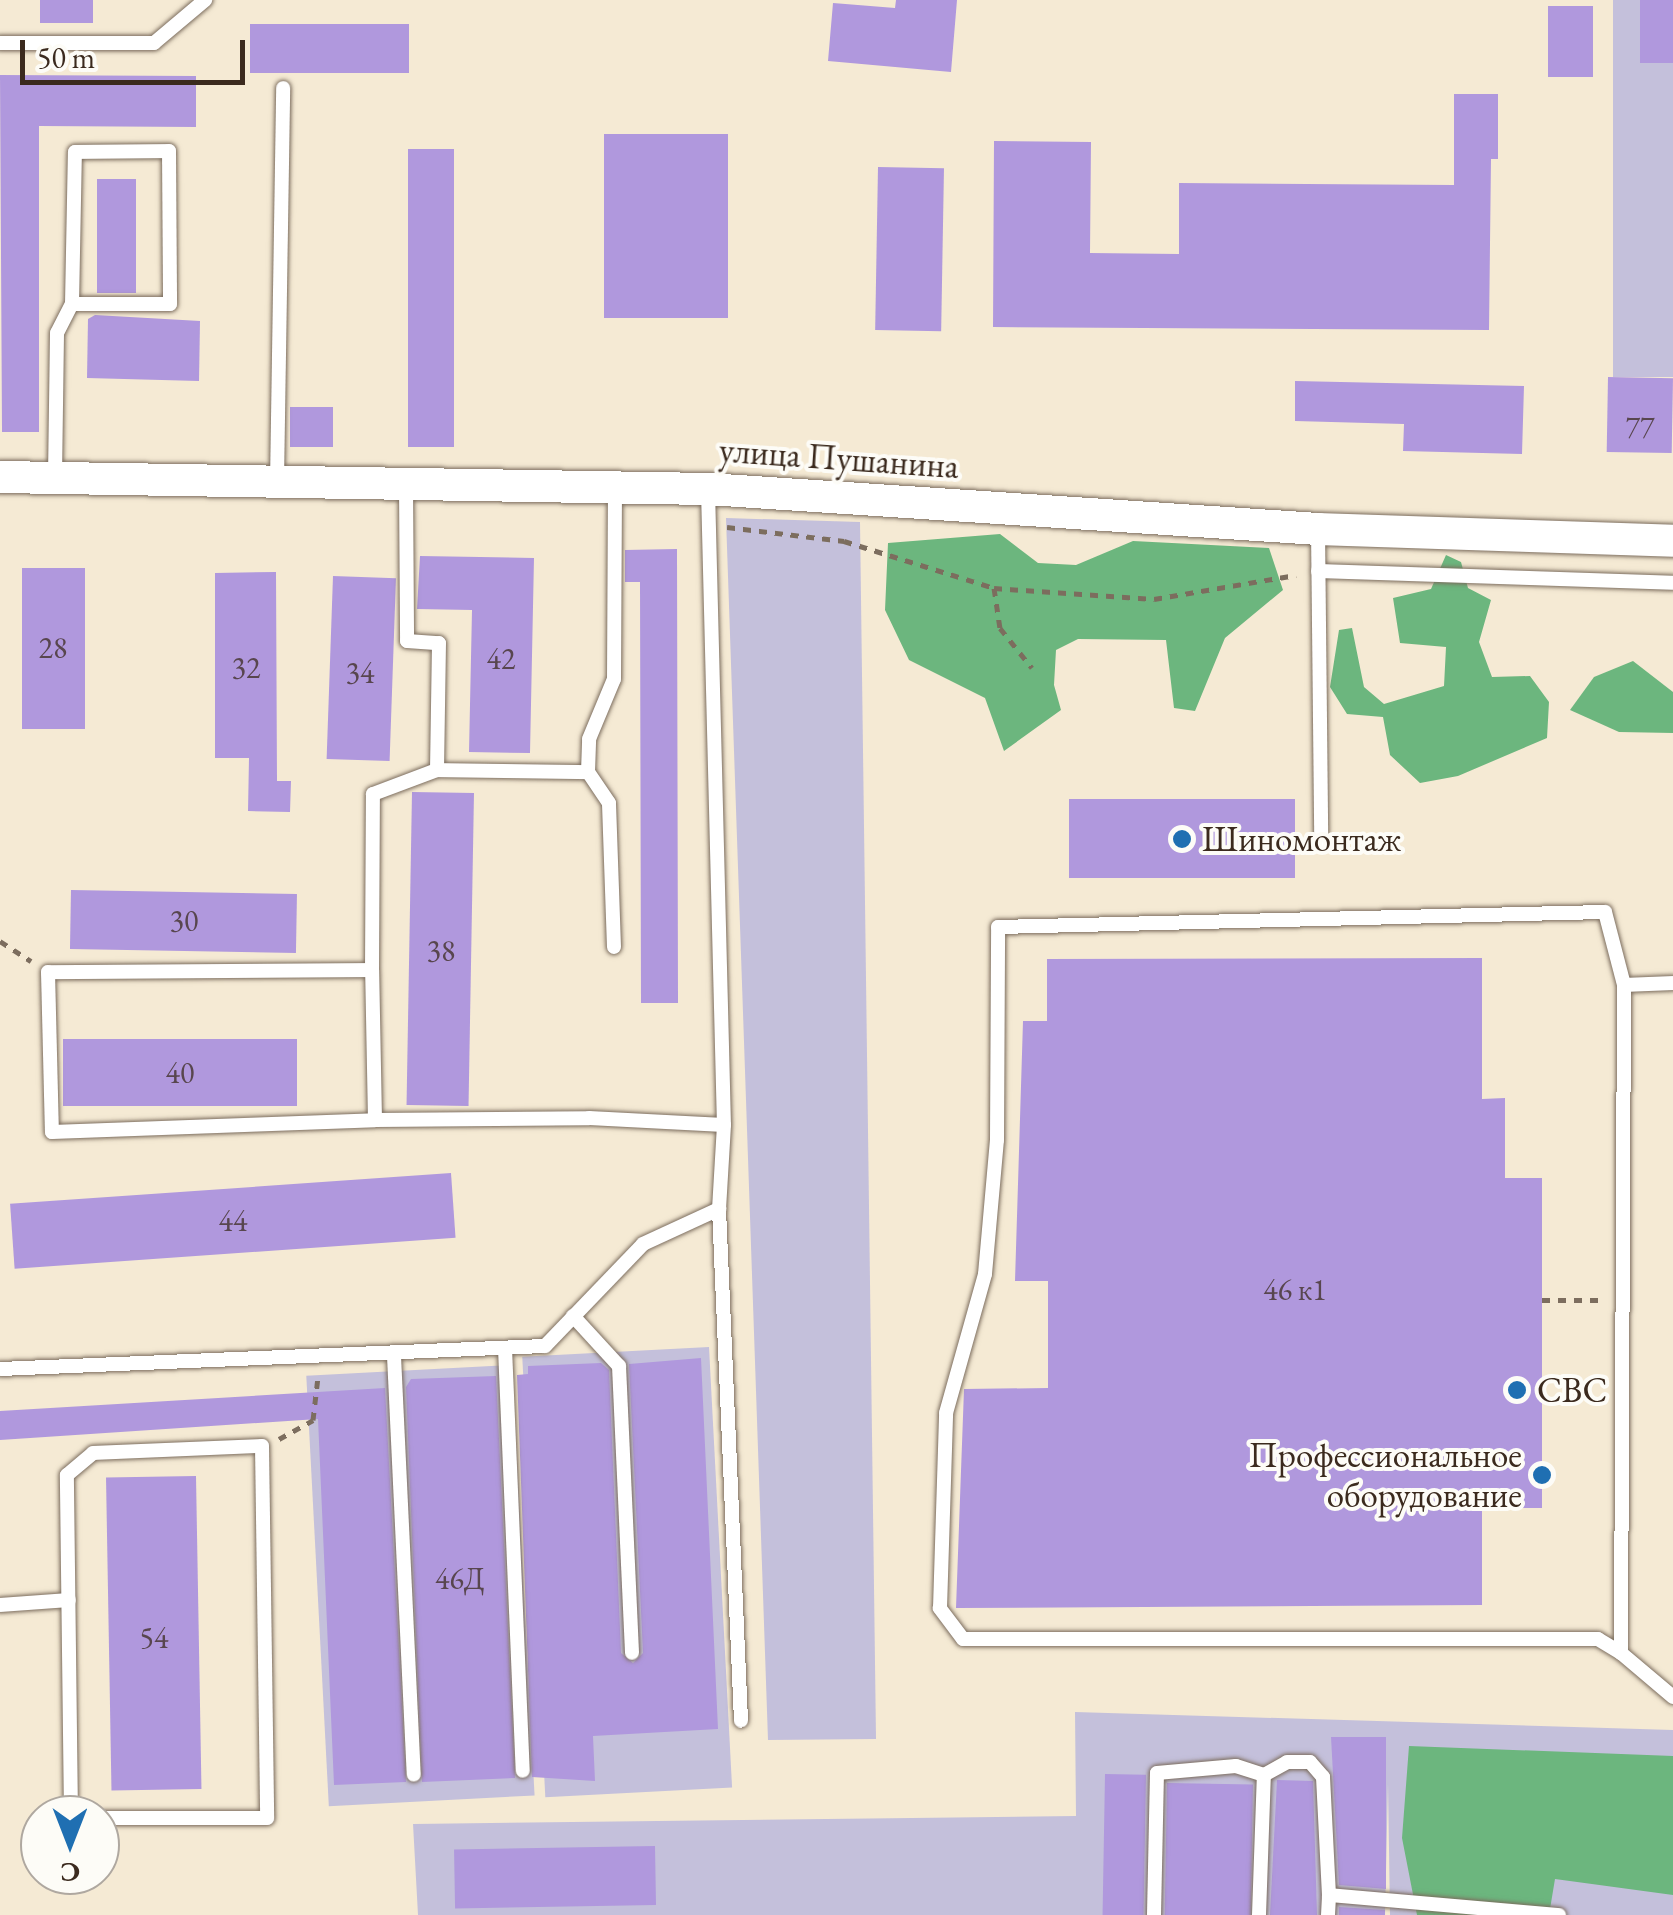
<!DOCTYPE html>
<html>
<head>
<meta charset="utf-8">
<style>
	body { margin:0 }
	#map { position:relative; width:1673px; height:1915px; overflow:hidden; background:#f5ead4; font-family:"EB Garamond",serif }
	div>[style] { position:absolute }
	.industrial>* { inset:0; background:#c4c0db; transform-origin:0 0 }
	.forest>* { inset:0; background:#6cb67e }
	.building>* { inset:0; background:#b098dd; transform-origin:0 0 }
	.path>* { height:5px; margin-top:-2.5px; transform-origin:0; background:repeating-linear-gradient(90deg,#7c6d5e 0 8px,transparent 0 16px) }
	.roads { filter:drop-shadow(0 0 2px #7c6d5e) drop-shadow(0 0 2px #7c6d5e) }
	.service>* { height:14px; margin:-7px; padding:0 7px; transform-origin:7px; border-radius:7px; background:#fff }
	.tertiary>* { height:32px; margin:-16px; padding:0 16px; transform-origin:16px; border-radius:16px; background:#fff }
	.dots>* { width:28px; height:28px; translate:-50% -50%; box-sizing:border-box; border:5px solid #fdfcf7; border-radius:50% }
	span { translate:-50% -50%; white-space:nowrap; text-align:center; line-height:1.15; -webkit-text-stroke:8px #fdfcf7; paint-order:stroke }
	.number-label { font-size:30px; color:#58464e }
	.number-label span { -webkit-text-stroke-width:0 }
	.street-label { font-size:35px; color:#3b2a1e }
	.poi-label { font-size:35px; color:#3b2a1e }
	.left { translate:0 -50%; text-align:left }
	.right { translate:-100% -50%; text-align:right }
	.north { position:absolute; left:20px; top:1795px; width:100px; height:100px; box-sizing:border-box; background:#fdfcf7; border:2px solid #afa8a0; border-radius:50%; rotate:180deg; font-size:28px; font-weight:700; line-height:40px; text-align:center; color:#3b2a1e }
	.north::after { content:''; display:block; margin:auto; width:35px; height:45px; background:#1f6fb2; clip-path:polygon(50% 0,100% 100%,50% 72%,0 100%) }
	.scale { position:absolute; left:20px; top:40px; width:225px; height:45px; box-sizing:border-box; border:5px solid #3b2a1e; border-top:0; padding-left:12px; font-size:30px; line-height:35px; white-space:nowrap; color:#3b2a1e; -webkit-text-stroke:8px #fdfcf7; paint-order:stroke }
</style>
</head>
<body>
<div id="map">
	<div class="industrial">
		<div style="left:1613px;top:0;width:60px;height:377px"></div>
		<div style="clip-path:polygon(726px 518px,860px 522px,876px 1739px,768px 1740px)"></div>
		<div style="left:709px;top:1347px;width:441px;height:187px;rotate:87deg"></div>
		<div style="left:512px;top:1365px;width:431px;height:206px;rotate:87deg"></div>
		<div style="clip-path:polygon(1075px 1712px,1673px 1730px,1673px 1915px,1390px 1915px,1388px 1784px,1385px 1915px,418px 1915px,413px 1824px,1076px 1816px)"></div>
	</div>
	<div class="forest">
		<div style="clip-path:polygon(1000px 534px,1038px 563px,1076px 565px,1133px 541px,1269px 548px,1283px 590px,1225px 638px,1195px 711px,1174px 708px,1166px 640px,1078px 639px,1056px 650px,1054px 685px,1061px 710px,1004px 751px,985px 698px,909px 660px,885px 610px,888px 543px)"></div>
		<div style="clip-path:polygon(1446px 555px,1461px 562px,1468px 588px,1491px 600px,1479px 642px,1492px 677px,1530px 676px,1549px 702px,1547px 738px,1458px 776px,1420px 783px,1390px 755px,1383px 717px,1347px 714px,1330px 687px,1339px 630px,1352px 628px,1364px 687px,1384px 704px,1444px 686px,1446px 647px,1400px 643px,1393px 598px,1431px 589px)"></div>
		<div style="clip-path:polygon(1633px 661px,1673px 692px,1673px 733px,1619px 732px,1570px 710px,1594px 677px)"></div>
		<div style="clip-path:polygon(1409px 1746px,1673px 1756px,1673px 1895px,1555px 1879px,1549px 1915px,1417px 1915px,1402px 1838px)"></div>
	</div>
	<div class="building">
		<div style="left:40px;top:0;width:53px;height:23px"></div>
		<div style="clip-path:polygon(896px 0,957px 0,951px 72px,828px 61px,833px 3px,895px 8px)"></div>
		<div style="left:1640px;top:0;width:33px;height:63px"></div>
		<div style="left:1548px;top:6px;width:45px;height:71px"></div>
		<div style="left:250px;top:24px;width:159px;height:49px"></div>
		<div style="clip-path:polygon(0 75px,196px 76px,196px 127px,39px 126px,39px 432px,2px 432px)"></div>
		<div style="clip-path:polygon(1454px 94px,1498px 94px,1498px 159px,1491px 159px,1489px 330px,993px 327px,994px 141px,1091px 142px,1090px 253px,1179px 254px,1179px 183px,1454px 185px)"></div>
		<div style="left:604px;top:134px;width:124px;height:184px"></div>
		<div style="left:408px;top:149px;width:46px;height:298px"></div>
		<div style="left:878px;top:167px;width:66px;height:163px;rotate:1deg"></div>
		<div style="left:97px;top:179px;width:39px;height:114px"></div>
		<div style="clip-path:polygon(95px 315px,200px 321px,199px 381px,87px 378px,88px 319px)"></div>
		<div style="left:1608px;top:377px;width:65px;height:75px;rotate:1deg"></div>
		<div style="clip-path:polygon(1295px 381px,1524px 386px,1522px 454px,1403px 451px,1404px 424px,1295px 421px)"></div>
		<div style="left:290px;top:407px;width:43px;height:40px"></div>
		<div style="clip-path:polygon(677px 549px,678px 1003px,641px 1003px,640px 582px,625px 582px,625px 550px)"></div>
		<div style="clip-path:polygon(420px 556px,534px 558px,530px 753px,469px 752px,472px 610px,417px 609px)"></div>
		<div style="left:85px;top:568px;width:161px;height:63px;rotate:90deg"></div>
		<div style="clip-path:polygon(276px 572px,277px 781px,291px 781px,290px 812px,248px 811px,249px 758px,215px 758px,215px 573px)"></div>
		<div style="left:333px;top:576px;width:63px;height:183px;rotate:2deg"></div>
		<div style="left:412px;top:792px;width:62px;height:313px;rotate:1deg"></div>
		<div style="left:1069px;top:799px;width:226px;height:79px"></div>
		<div style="left:71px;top:890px;width:226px;height:59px;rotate:1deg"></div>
		<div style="clip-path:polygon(1482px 958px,1482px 1099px,1505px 1098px,1505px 1178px,1542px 1178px,1542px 1508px,1482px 1508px,1482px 1605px,956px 1608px,964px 1389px,1048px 1388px,1048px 1281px,1015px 1281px,1023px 1021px,1047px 1021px,1047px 959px)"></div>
		<div style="left:297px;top:1039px;width:67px;height:234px;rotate:90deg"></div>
		<div style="left:451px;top:1173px;width:65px;height:442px;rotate:86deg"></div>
		<div style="clip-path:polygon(701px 1358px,718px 1729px,593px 1736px,595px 1781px,532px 1777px,517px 1375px,528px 1374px,528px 1366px,601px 1363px,609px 1370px,621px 1653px,633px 1663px,643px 1653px,629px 1364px)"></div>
		<div style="clip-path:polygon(496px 1376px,515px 1778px,422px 1782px,406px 1387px,411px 1379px)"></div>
		<div style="clip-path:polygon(385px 1388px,406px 1782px,334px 1785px,318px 1419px,0 1440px,0 1411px)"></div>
		<div style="left:196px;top:1476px;width:313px;height:90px;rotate:89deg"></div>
		<div style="clip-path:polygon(1331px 1737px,1386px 1737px,1386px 1889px,1339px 1885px)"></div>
		<div style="left:1105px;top:1774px;width:41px;height:141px;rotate:1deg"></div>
		<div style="clip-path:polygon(1277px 1780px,1313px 1781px,1317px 1915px,1270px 1915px)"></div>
		<div style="left:1167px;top:1783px;width:86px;height:132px;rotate:1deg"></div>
		<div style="left:655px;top:1846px;width:59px;height:201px;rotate:89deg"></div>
		<div style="clip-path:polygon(1339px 1907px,1385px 1910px,1385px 1915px,1339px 1915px)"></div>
	</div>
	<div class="path">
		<div style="left:727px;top:527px;width:118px;rotate:6.8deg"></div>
		<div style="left:844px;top:541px;width:157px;rotate:17.4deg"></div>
		<div style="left:994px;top:588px;width:160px;rotate:3.9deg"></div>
		<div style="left:1154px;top:599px;width:144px;rotate:-9.6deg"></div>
		<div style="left:994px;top:588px;width:40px;rotate:81.5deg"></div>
		<div style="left:1000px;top:628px;width:51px;rotate:51.3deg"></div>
		<div style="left:0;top:941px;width:37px;rotate:33deg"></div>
		<div style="left:1542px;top:1300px;width:62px"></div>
		<div style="left:279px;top:1439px;width:39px;rotate:-29deg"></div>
		<div style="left:313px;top:1420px;width:43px;rotate:-83.4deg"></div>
	</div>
	<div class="roads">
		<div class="service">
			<div style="left:0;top:43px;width:154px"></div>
			<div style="left:154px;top:43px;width:67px;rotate:-40.1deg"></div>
			<div style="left:55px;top:477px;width:144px;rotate:-89.2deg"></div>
			<div style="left:57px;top:333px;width:33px;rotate:-63deg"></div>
			<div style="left:72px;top:304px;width:152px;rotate:-88.9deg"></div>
			<div style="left:75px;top:152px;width:94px;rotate:-0.6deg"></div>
			<div style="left:169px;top:151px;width:153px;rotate:89.6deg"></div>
			<div style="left:170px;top:304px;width:98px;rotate:180deg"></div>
			<div style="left:277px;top:482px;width:394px;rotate:-89.1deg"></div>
			<div style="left:406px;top:485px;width:156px;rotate:89.6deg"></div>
			<div style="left:407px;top:641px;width:32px;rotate:4deg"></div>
			<div style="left:439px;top:643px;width:127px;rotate:90.9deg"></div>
			<div style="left:437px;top:770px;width:151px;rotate:0.8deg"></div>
			<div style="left:708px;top:490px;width:635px;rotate:88.56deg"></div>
			<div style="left:724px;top:1125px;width:84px;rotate:93.4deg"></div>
			<div style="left:719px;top:1209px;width:512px;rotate:87.54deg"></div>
			<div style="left:1318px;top:529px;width:312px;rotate:89.4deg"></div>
			<div style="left:1318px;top:571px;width:355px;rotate:1.9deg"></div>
			<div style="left:614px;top:947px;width:144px;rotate:-92deg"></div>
			<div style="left:609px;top:803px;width:37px;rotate:-124deg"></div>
			<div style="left:588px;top:772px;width:33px;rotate:-88deg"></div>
			<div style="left:589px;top:739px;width:65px;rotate:-67.4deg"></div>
			<div style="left:614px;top:679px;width:190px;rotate:-89.7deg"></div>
			<div style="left:372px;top:970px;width:176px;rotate:-89.7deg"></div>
			<div style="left:373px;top:794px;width:68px;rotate:-20.6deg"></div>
			<div style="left:1673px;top:983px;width:49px;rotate:177.7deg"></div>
			<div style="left:1624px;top:985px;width:668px;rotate:90.26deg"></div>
			<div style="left:1621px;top:1653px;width:68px;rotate:40.2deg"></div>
			<div style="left:375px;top:1120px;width:150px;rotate:-91.1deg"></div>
			<div style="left:372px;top:970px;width:324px;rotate:179.6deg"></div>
			<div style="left:48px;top:972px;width:160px;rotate:88.6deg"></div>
			<div style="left:52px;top:1132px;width:323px;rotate:-2.1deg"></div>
			<div style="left:375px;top:1120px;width:214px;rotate:-0.5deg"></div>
			<div style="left:589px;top:1118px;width:135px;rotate:3deg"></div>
			<div style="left:573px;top:1316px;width:68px;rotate:47.4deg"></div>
			<div style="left:619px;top:1366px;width:287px;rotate:87.4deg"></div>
			<div style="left:505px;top:1348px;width:423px;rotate:87.6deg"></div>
			<div style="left:394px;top:1356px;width:419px;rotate:87.3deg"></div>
			<div style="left:0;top:1369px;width:545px;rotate:-2.42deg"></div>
			<div style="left:545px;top:1346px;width:141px;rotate:-46.1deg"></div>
			<div style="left:643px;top:1244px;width:84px;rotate:-24.7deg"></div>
			<div style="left:0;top:1605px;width:69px;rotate:-4.1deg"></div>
			<div style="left:1621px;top:1653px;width:27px;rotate:-149deg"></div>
			<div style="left:1598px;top:1639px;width:635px;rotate:180deg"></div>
			<div style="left:963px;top:1639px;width:39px;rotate:-127deg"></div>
			<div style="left:940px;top:1608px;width:195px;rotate:-88.2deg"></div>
			<div style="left:946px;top:1413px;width:144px;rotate:-74.3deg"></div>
			<div style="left:985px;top:1274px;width:135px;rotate:-84.9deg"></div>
			<div style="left:997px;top:1140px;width:213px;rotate:-89.7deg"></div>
			<div style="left:998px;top:927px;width:607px;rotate:-1.42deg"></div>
			<div style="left:1605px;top:912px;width:75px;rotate:75.4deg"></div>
			<div style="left:71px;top:1815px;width:340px;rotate:-90.7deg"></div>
			<div style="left:67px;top:1475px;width:34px;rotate:-40deg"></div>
			<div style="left:93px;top:1453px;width:169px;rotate:-2.4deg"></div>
			<div style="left:262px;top:1446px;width:372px;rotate:89.2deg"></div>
			<div style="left:267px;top:1818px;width:167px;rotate:180deg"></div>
			<div style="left:1154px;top:1915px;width:142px;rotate:-88.8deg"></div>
			<div style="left:1157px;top:1773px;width:79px;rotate:-5.1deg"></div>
			<div style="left:1236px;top:1766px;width:29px;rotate:18deg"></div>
			<div style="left:1259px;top:1915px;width:140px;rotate:-88deg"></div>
			<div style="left:1264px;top:1775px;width:26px;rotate:-29deg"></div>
			<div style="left:1287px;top:1762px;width:23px"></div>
			<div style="left:1310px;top:1762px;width:20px;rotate:49deg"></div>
			<div style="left:1323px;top:1777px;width:118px;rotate:87.1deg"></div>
			<div style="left:1328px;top:1915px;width:20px;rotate:-87deg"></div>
			<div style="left:1329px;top:1895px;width:231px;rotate:5deg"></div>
		</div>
		<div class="tertiary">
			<div style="left:0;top:477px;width:708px;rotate:0.97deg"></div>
			<div style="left:708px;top:489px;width:611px;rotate:3.75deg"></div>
			<div style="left:1318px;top:529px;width:355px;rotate:1.9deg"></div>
		</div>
	</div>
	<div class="dots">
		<div style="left:1182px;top:839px;background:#1f6fb2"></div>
		<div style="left:1517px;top:1390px;background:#1f6fb2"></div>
		<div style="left:1542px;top:1475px;background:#1f6fb2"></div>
	</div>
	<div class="number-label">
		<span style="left:1640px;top:427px">77</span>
		<span style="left:53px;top:648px">28</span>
		<span style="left:501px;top:659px">42</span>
		<span style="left:246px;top:668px">32</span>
		<span style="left:360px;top:673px">34</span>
		<span style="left:184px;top:921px">30</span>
		<span style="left:441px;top:951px">38</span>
		<span style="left:180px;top:1073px">40</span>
		<span style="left:233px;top:1221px">44</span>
		<span style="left:1295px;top:1290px">46 к1</span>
		<span style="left:460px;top:1579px">46Д</span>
		<span style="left:154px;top:1638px">54</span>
	</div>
	<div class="street-label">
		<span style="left:839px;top:458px;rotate:4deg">улица Пушанина</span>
	</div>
	<div class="poi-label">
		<span class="left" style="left:1202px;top:839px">Шиномонтаж</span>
		<span class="left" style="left:1537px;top:1390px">СВС</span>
		<span class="right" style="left:1522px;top:1475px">Профессиональное<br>оборудование</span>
	</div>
	<div class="north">С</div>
	<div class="scale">50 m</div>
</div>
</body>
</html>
